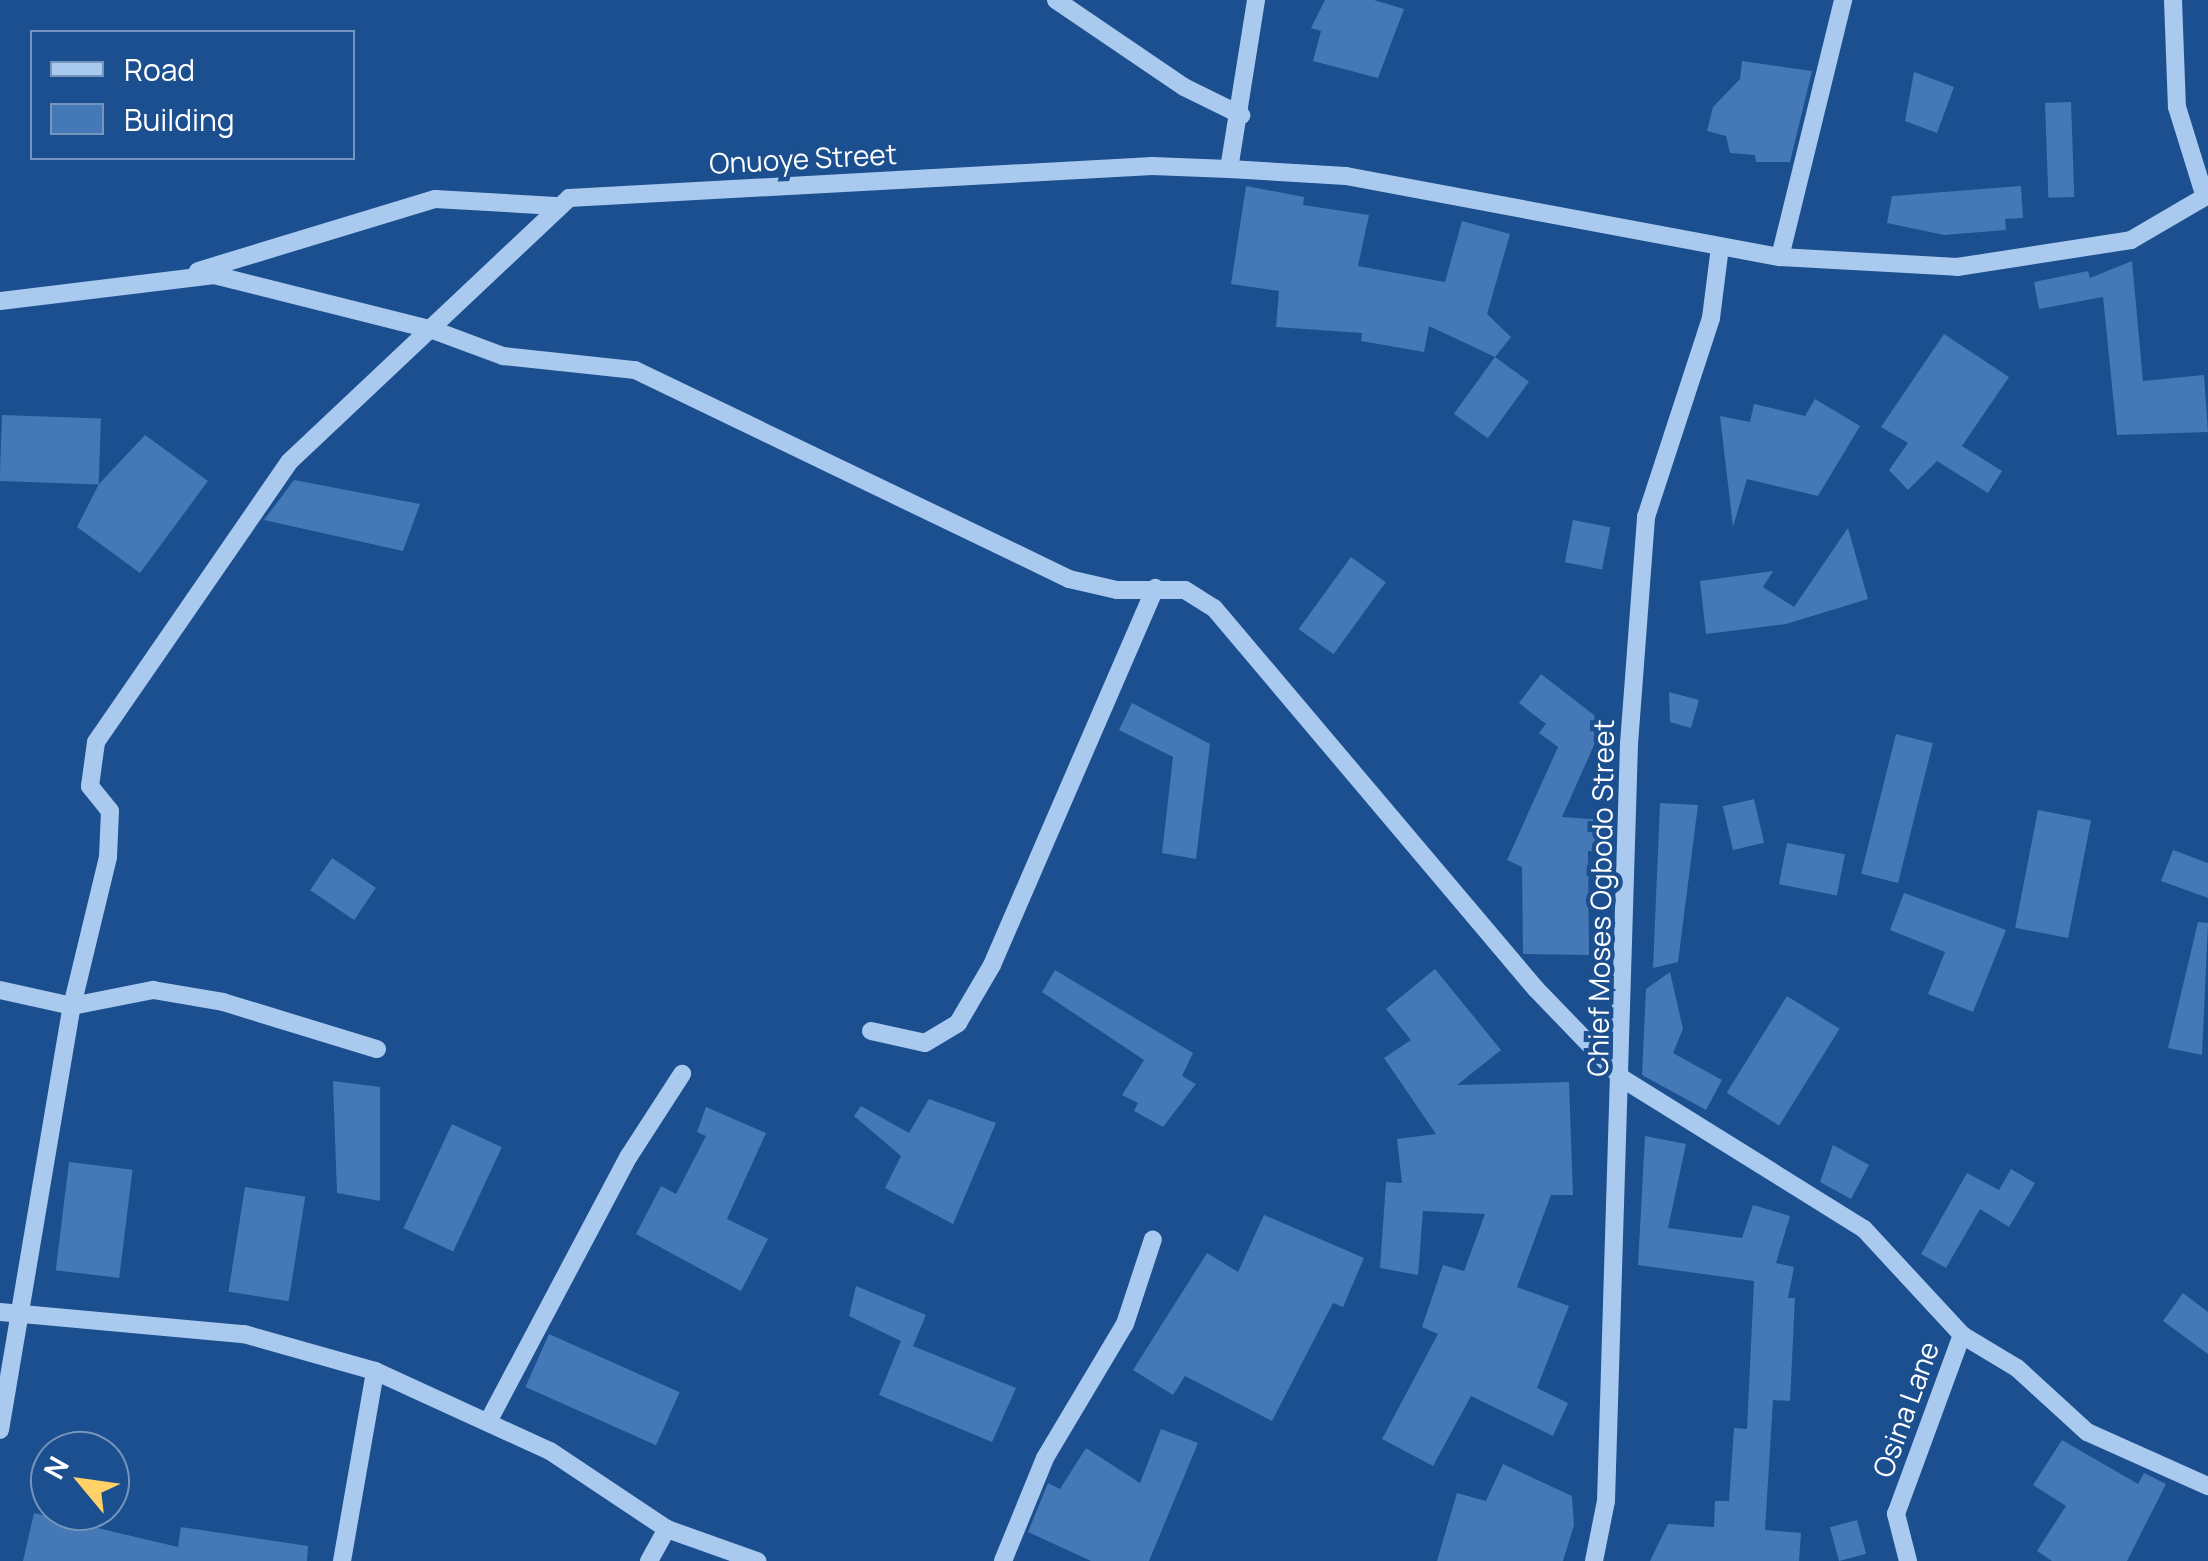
<!DOCTYPE html>
<html>
<head>
<meta charset="utf-8">
<style>
	body { margin:0 }
	#map { position:relative; width:2208px; height:1561px; overflow:hidden; background:#1b4f8f; font-family:Manrope,sans-serif }
	div>[style] { position:absolute }
	.building>* { inset:0; background:#4478b7; transform-origin:0 0 }
	.minor>* { height:18px; margin:-9px; padding:0 9px; transform-origin:9px; border-radius:9px; background:#a9c9ee }
	span { translate:-50% -50%; white-space:nowrap; text-align:center; line-height:1.15; -webkit-text-stroke:9px #1b4f8f; paint-order:stroke }
	.street-label { font-size:28px; color:#fff }
	.legend { position:absolute; left:30px; top:30px; width:325px; height:130px; box-sizing:border-box; background:#1b4f8f; border:2px solid #7695bc; margin:0; padding:12px 18px; list-style:none; font-size:30px; color:#fff }
	.legend li { display:flex; align-items:center; gap:20px; height:50px }
	.legend b { width:50px; border:2px solid #7695bc }
	.north { position:absolute; left:30px; top:1431px; width:100px; height:100px; box-sizing:border-box; background:#1b4f8f; border:2px solid #7695bc; border-radius:50%; rotate:299deg; font-size:28px; font-weight:700; line-height:40px; text-align:center; color:#fff }
	.north::after { content:''; display:block; margin:auto; width:35px; height:45px; background:#ffd166; clip-path:polygon(50% 0,100% 100%,50% 72%,0 100%) }
</style>
</head>
<body>
<div id="map">
	<div class="building">
		<div style="clip-path:polygon(1325px 0,1374px 0,1404px 9px,1378px 78px,1313px 61px,1321px 31px,1311px 28px)"></div>
		<div style="clip-path:polygon(1742px 61px,1812px 71px,1790px 162px,1756px 162px,1755px 155px,1730px 153px,1726px 136px,1707px 131px,1713px 107px,1740px 79px)"></div>
		<div style="clip-path:polygon(1914px 72px,1954px 87px,1937px 133px,1905px 121px)"></div>
		<div style="left:2071px;top:102px;width:95px;height:26px;rotate:88deg"></div>
		<div style="clip-path:polygon(1246px 186px,1304px 197px,1303px 205px,1369px 215px,1358px 266px,1445px 282px,1462px 221px,1510px 234px,1487px 314px,1511px 337px,1495px 357px,1429px 326px,1424px 352px,1361px 341px,1362px 333px,1276px 327px,1279px 291px,1231px 284px)"></div>
		<div style="clip-path:polygon(2021px 186px,2023px 218px,2005px 219px,2006px 230px,1944px 235px,1887px 223px,1892px 196px)"></div>
		<div style="clip-path:polygon(2132px 261px,2143px 381px,2204px 375px,2208px 432px,2117px 435px,2103px 297px,2039px 309px,2034px 282px,2088px 271px,2090px 278px)"></div>
		<div style="clip-path:polygon(1944px 334px,2009px 377px,1962px 446px,2002px 471px,1988px 493px,1937px 461px,1908px 490px,1889px 470px,1908px 443px,1881px 427px)"></div>
		<div style="left:1495px;top:357px;width:42px;height:70px;rotate:36deg"></div>
		<div style="clip-path:polygon(1815px 399px,1860px 426px,1818px 496px,1747px 479px,1733px 527px,1720px 416px,1750px 422px,1754px 404px,1805px 416px)"></div>
		<div style="left:2px;top:415px;width:99px;height:66px;rotate:2deg"></div>
		<div style="clip-path:polygon(145px 435px,208px 481px,140px 573px,77px 527px,99px 484px)"></div>
		<div style="clip-path:polygon(294px 480px,420px 504px,403px 551px,264px 520px)"></div>
		<div style="left:1573px;top:520px;width:38px;height:43px;rotate:11deg"></div>
		<div style="clip-path:polygon(1848px 528px,1868px 599px,1786px 624px,1706px 634px,1700px 581px,1773px 571px,1763px 587px,1794px 607px)"></div>
		<div style="left:1351px;top:557px;width:43px;height:89px;rotate:36deg"></div>
		<div style="clip-path:polygon(1541px 674px,1603px 722px,1602px 744px,1595px 743px,1562px 817px,1607px 820px,1604px 852px,1588px 851px,1589px 955px,1523px 954px,1522px 867px,1507px 860px,1558px 747px,1539px 733px,1546px 724px,1519px 703px)"></div>
		<div style="clip-path:polygon(1669px 692px,1699px 700px,1691px 728px,1670px 722px)"></div>
		<div style="clip-path:polygon(1132px 703px,1210px 744px,1196px 859px,1162px 853px,1173px 757px,1119px 730px)"></div>
		<div style="left:1896px;top:734px;width:38px;height:144px;rotate:14deg"></div>
		<div style="left:1754px;top:799px;width:45px;height:32px;rotate:77deg"></div>
		<div style="clip-path:polygon(1660px 803px,1698px 805px,1678px 962px,1653px 968px)"></div>
		<div style="left:2038px;top:810px;width:54px;height:120px;rotate:11deg"></div>
		<div style="left:1787px;top:843px;width:59px;height:42px;rotate:11deg"></div>
		<div style="clip-path:polygon(2173px 850px,2208px 863px,2208px 898px,2161px 881px)"></div>
		<div style="left:332px;top:858px;width:53px;height:39px;rotate:34deg"></div>
		<div style="clip-path:polygon(1904px 893px,2006px 930px,1973px 1012px,1928px 994px,1945px 952px,1890px 930px)"></div>
		<div style="clip-path:polygon(2198px 922px,2208px 923px,2202px 1055px,2168px 1048px)"></div>
		<div style="clip-path:polygon(1435px 969px,1501px 1050px,1457px 1085px,1569px 1082px,1573px 1195px,1551px 1195px,1517px 1287px,1569px 1306px,1537px 1388px,1568px 1403px,1553px 1436px,1471px 1396px,1433px 1466px,1382px 1439px,1438px 1334px,1422px 1327px,1443px 1265px,1464px 1271px,1485px 1214px,1423px 1211px,1418px 1275px,1380px 1268px,1386px 1182px,1402px 1183px,1397px 1139px,1436px 1134px,1384px 1058px,1411px 1040px,1386px 1009px)"></div>
		<div style="clip-path:polygon(1055px 970px,1193px 1053px,1182px 1076px,1196px 1084px,1163px 1127px,1134px 1111px,1138px 1103px,1122px 1095px,1144px 1060px,1042px 992px)"></div>
		<div style="clip-path:polygon(1670px 972px,1683px 1029px,1673px 1053px,1722px 1080px,1706px 1110px,1642px 1075px,1646px 989px)"></div>
		<div style="left:1787px;top:996px;width:62px;height:114px;rotate:32deg"></div>
		<div style="clip-path:polygon(333px 1081px,380px 1087px,380px 1201px,337px 1193px)"></div>
		<div style="clip-path:polygon(929px 1099px,996px 1123px,953px 1224px,885px 1188px,901px 1156px,854px 1116px,861px 1106px,909px 1133px)"></div>
		<div style="clip-path:polygon(706px 1107px,766px 1133px,727px 1219px,768px 1239px,741px 1291px,636px 1234px,661px 1186px,676px 1194px,706px 1136px,697px 1132px)"></div>
		<div style="left:452px;top:1124px;width:55px;height:115px;rotate:25deg"></div>
		<div style="clip-path:polygon(1645px 1136px,1686px 1144px,1668px 1228px,1742px 1238px,1753px 1205px,1790px 1216px,1776px 1263px,1794px 1267px,1788px 1298px,1795px 1298px,1790px 1401px,1773px 1400px,1765px 1530px,1801px 1533px,1799px 1561px,1650px 1561px,1668px 1524px,1714px 1527px,1715px 1501px,1729px 1501px,1734px 1428px,1747px 1429px,1754px 1281px,1638px 1265px)"></div>
		<div style="clip-path:polygon(1833px 1145px,1869px 1165px,1851px 1199px,1820px 1182px)"></div>
		<div style="left:69px;top:1162px;width:64px;height:109px;rotate:7deg"></div>
		<div style="clip-path:polygon(2011px 1169px,2035px 1183px,2009px 1227px,1980px 1209px,1946px 1268px,1921px 1254px,1967px 1173px,1999px 1190px)"></div>
		<div style="left:245px;top:1187px;width:61px;height:106px;rotate:9deg"></div>
		<div style="clip-path:polygon(1264px 1215px,1364px 1258px,1343px 1307px,1333px 1303px,1272px 1421px,1185px 1376px,1173px 1395px,1133px 1370px,1207px 1253px,1238px 1272px)"></div>
		<div style="clip-path:polygon(856px 1286px,926px 1315px,913px 1346px,1016px 1388px,992px 1442px,879px 1395px,901px 1341px,849px 1316px)"></div>
		<div style="clip-path:polygon(2183px 1293px,2208px 1312px,2208px 1354px,2163px 1321px)"></div>
		<div style="left:549px;top:1334px;width:143px;height:58px;rotate:24deg"></div>
		<div style="clip-path:polygon(1161px 1429px,1198px 1443px,1149px 1561px,1091px 1561px,1028px 1532px,1048px 1483px,1060px 1489px,1086px 1448px,1140px 1483px)"></div>
		<div style="clip-path:polygon(2062px 1440px,2138px 1484px,2144px 1473px,2166px 1484px,2127px 1561px,2052px 1561px,2037px 1551px,2066px 1506px,2033px 1485px)"></div>
		<div style="clip-path:polygon(1503px 1464px,1572px 1496px,1574px 1525px,1563px 1561px,1437px 1561px,1457px 1493px,1486px 1501px)"></div>
		<div style="clip-path:polygon(34px 1513px,178px 1547px,181px 1527px,308px 1546px,307px 1561px,23px 1561px)"></div>
		<div style="left:1857px;top:1520px;width:35px;height:28px;rotate:75deg"></div>
	</div>
	<div class="minor">
		<div style="left:1056px;top:0;width:155px;rotate:34.2deg"></div>
		<div style="left:1184px;top:87px;width:64px;rotate:26.2deg"></div>
		<div style="left:2173px;top:0;width:107px;rotate:87.9deg"></div>
		<div style="left:2177px;top:107px;width:91px;rotate:72.8deg"></div>
		<div style="left:1229px;top:169px;width:171px;rotate:-80.9deg"></div>
		<div style="left:1780px;top:257px;width:265px;rotate:-76.2deg"></div>
		<div style="left:198px;top:271px;width:248px;rotate:-16.9deg"></div>
		<div style="left:435px;top:199px;width:121px;rotate:3.3deg"></div>
		<div style="left:0;top:301px;width:216px;rotate:-6.9deg"></div>
		<div style="left:214px;top:275px;width:226px;rotate:14.1deg"></div>
		<div style="left:433px;top:330px;width:75px;rotate:20.4deg"></div>
		<div style="left:503px;top:356px;width:133px;rotate:6.1deg"></div>
		<div style="left:635px;top:370px;width:482px;rotate:25.7deg"></div>
		<div style="left:1069px;top:579px;width:49px;rotate:12.9deg"></div>
		<div style="left:1117px;top:590px;width:68px"></div>
		<div style="left:1185px;top:590px;width:34px;rotate:32deg"></div>
		<div style="left:1214px;top:608px;width:499px;rotate:49.8deg"></div>
		<div style="left:1536px;top:989px;width:125px;rotate:46deg"></div>
		<div style="left:1623px;top:1079px;width:284px;rotate:31.9deg"></div>
		<div style="left:1864px;top:1229px;width:144px;rotate:47.2deg"></div>
		<div style="left:1962px;top:1335px;width:64px;rotate:31deg"></div>
		<div style="left:2017px;top:1368px;width:95px;rotate:42.4deg"></div>
		<div style="left:2087px;top:1432px;width:133px;rotate:24.1deg"></div>
		<div style="left:0;top:990px;width:74px;rotate:12.5deg"></div>
		<div style="left:72px;top:1006px;width:83px;rotate:-11.2deg"></div>
		<div style="left:153px;top:990px;width:71px;rotate:9.7deg"></div>
		<div style="left:223px;top:1002px;width:161px;rotate:17deg"></div>
		<div style="left:871px;top:1031px;width:55px;rotate:12.5deg"></div>
		<div style="left:925px;top:1043px;width:39px;rotate:-31deg"></div>
		<div style="left:958px;top:1023px;width:67px;rotate:-59.6deg"></div>
		<div style="left:992px;top:965px;width:411px;rotate:-66.6deg"></div>
		<div style="left:0;top:1312px;width:245px;rotate:5.2deg"></div>
		<div style="left:244px;top:1334px;width:136px;rotate:15.8deg"></div>
		<div style="left:375px;top:1371px;width:192px;rotate:24.6deg"></div>
		<div style="left:550px;top:1451px;width:141px;rotate:33.7deg"></div>
		<div style="left:667px;top:1529px;width:96px;rotate:19.6deg"></div>
		<div style="left:489px;top:1420px;width:299px;rotate:-62.1deg"></div>
		<div style="left:629px;top:1156px;width:98px;rotate:-57.1deg"></div>
		<div style="left:0;top:1430px;width:430px;rotate:-80.4deg"></div>
		<div style="left:72px;top:1006px;width:153px;rotate:-76.4deg"></div>
		<div style="left:108px;top:857px;width:46px;rotate:-87.5deg"></div>
		<div style="left:110px;top:811px;width:32px;rotate:-129deg"></div>
		<div style="left:90px;top:786px;width:44px;rotate:-82.2deg"></div>
		<div style="left:96px;top:742px;width:340px;rotate:-55.4deg"></div>
		<div style="left:289px;top:462px;width:385px;rotate:-43.3deg"></div>
		<div style="left:569px;top:198px;width:584px;rotate:-3.14deg"></div>
		<div style="left:1152px;top:166px;width:77px;rotate:2.2deg"></div>
		<div style="left:1229px;top:169px;width:117px;rotate:3.4deg"></div>
		<div style="left:1346px;top:176px;width:441px;rotate:10.6deg"></div>
		<div style="left:1780px;top:257px;width:177px;rotate:3.2deg"></div>
		<div style="left:1957px;top:267px;width:176px;rotate:-8.8deg"></div>
		<div style="left:2131px;top:240px;width:89px;rotate:-30.3deg"></div>
		<div style="left:342px;top:1561px;width:193px;rotate:-80.1deg"></div>
		<div style="left:649px;top:1561px;width:37px;rotate:-61deg"></div>
		<div style="left:1003px;top:1561px;width:111px;rotate:-67.8deg"></div>
		<div style="left:1045px;top:1458px;width:156px;rotate:-59.2deg"></div>
		<div style="left:1125px;top:1324px;width:89px;rotate:-71.8deg"></div>
		<div style="left:1594px;top:1561px;width:61px;rotate:-78.7deg"></div>
		<div style="left:1606px;top:1501px;width:757px;rotate:-88.26deg"></div>
		<div style="left:1629px;top:744px;width:228px;rotate:-85.7deg"></div>
		<div style="left:1646px;top:517px;width:209px;rotate:-71.9deg"></div>
		<div style="left:1711px;top:318px;width:72px;rotate:-82.8deg"></div>
		<div style="left:1908px;top:1561px;width:49px;rotate:-104.3deg"></div>
		<div style="left:1896px;top:1514px;width:191px;rotate:-69.8deg"></div>
	</div>
	<div class="street-label">
		<span style="left:803px;top:158px;rotate:-3deg">Onuoye Street</span>
		<span style="left:1600px;top:898px;rotate:-89deg">Chief Moses Ogbodo Street</span>
		<span style="left:1905px;top:1409px;rotate:-70deg">Osina Lane</span>
	</div>
	<ul class="legend">
	<li><b style="height:12px;background:#a9c9ee"></b>Road</li>
	<li><b style="height:28px;background:#4478b7"></b>Building</li>
	</ul>
	<div class="north">N</div>
</div>
</body>
</html>
